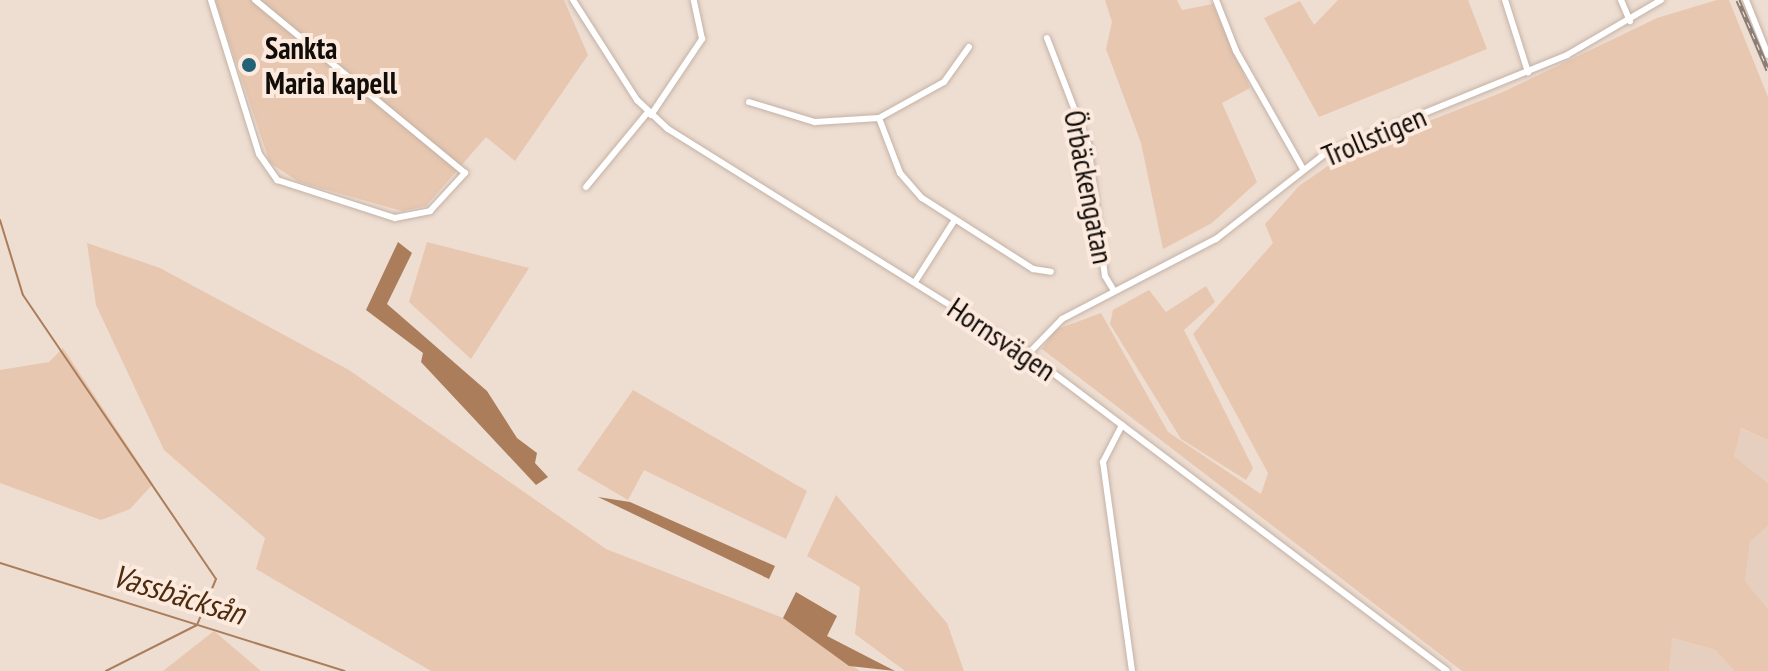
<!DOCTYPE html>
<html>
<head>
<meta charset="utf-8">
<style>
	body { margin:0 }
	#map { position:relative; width:1768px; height:671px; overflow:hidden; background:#eeddd1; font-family:"PT Sans Narrow",sans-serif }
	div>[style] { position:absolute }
	.built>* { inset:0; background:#e7cfbf }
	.green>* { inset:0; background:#e8c7b0 }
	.water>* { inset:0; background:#ab7d5a }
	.stream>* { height:2px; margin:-1px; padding:0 1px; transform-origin:1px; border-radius:1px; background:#ab7d5a }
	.roads { filter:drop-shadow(0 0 2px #c3b2a6) drop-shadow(0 0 2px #c3b2a6) }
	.street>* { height:6px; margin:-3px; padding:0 3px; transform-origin:3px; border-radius:3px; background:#fff }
	.rail>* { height:5px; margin-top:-2.5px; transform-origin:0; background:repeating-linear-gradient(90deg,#fceade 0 6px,#8a7e76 0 12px); box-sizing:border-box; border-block:2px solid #8a7e76 }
	.dots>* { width:22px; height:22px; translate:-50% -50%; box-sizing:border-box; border:4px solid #fceade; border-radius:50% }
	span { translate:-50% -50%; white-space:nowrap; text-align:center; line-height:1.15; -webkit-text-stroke:8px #fceade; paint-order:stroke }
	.poi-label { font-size:30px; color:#120d09; font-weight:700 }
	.left { translate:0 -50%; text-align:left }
	.street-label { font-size:30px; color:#120d09 }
	.water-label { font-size:32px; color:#4c2b0f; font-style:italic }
</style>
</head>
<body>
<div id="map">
	<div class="built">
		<div style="clip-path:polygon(1740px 428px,1768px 440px,1768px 483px,1734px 456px)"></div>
		<div style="clip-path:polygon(1768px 526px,1768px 609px,1745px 581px,1750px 542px)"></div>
		<div style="clip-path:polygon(1671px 638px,1715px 650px,1734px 671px,1669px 671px)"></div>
	</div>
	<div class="green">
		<div style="clip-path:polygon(215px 0,564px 0,588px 55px,515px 161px,486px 137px,426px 206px,402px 211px,299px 182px,270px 163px)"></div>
		<div style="clip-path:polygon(1105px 0,1177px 0,1182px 10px,1213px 4px,1250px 88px,1222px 103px,1257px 182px,1212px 223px,1163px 249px,1141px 143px,1106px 49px,1112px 22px)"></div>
		<div style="clip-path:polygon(1338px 0,1468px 0,1487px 49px,1319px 117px,1264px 18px,1300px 1px,1314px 25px)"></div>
		<div style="clip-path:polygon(1717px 0,1729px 0,1768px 97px,1768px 440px,1741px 428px,1734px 456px,1768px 483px,1768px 526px,1750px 542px,1745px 581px,1768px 609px,1768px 671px,1734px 671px,1715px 650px,1672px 638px,1669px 671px,1462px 671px,1042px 349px,1055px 330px,1101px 313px,1168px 432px,1261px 494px,1268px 473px,1193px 334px,1273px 243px,1265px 224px,1299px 186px,1345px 154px,1503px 92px,1657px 18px)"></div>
		<div style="clip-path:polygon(427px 242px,529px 268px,471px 359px,409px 302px)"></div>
		<div style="clip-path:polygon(87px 243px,160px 268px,349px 370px,606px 549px,783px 618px,860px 671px,431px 671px,256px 569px,265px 538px,164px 450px,96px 305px)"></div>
		<div style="clip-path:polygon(1206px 286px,1215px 302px,1184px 330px,1253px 468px,1246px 480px,1181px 439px,1110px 324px,1113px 310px,1149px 290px,1166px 312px)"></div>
		<div style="clip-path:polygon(63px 348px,153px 484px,130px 509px,101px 520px,0 483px,0 370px,49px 362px)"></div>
		<div style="clip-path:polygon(633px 390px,807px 491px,786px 539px,644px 470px,628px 500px,577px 470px)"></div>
		<div style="clip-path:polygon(836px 495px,947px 623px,964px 671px,905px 671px,855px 634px,860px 587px,807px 556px)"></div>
		<div style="clip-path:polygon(214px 631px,261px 671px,163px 671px)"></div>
	</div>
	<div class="water">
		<div style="clip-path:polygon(398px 242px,412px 253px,387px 304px,487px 391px,517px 438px,537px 453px,535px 463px,548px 477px,536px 485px,421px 362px,423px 353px,366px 310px)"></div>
		<div style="clip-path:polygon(598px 497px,630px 502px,775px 566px,769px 579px)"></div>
		<div style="clip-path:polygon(796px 592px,837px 616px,827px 636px,895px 671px,849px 666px,783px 618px)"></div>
	</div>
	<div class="stream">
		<div style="left:0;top:220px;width:78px;rotate:73deg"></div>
		<div style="left:23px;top:295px;width:343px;rotate:55.8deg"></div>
		<div style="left:216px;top:579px;width:50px;rotate:112.4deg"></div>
		<div style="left:197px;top:625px;width:102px;rotate:153.2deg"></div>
		<div style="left:0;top:563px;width:361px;rotate:17.4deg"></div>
	</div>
	<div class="roads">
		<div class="street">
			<div style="left:211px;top:0;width:161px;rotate:72.7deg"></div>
			<div style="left:259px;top:154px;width:32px;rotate:55deg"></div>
			<div style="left:277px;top:180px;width:124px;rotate:17.9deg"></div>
			<div style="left:395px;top:218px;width:36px;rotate:-11deg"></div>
			<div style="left:430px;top:211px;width:52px;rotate:-47.4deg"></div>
			<div style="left:465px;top:173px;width:272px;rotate:-140.5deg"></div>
			<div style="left:573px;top:0;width:119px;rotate:57.4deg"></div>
			<div style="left:637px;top:100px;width:42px;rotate:43.1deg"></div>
			<div style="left:668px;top:129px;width:425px;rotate:32deg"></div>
			<div style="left:1028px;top:354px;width:525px;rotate:37.11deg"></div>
			<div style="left:1216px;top:0;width:55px;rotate:68.6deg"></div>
			<div style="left:1236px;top:51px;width:136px;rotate:60.4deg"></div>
			<div style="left:1505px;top:0;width:76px;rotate:72.3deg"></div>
			<div style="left:1621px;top:0;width:23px;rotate:67deg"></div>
			<div style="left:1746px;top:0;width:59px;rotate:68.2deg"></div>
			<div style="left:1047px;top:38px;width:114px;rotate:68.9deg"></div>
			<div style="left:1088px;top:144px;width:133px;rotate:82.7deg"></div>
			<div style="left:1105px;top:276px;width:17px;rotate:59deg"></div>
			<div style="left:749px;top:102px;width:69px;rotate:16.9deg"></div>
			<div style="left:815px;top:122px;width:64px;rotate:-3.6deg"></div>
			<div style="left:879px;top:118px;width:74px;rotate:-29deg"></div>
			<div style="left:944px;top:82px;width:43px;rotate:-54.5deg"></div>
			<div style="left:651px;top:115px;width:92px;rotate:-56.1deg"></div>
			<div style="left:702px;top:39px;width:40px;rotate:-102deg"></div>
			<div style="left:879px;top:118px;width:59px;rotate:69.1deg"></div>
			<div style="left:900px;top:173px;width:33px;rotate:49deg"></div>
			<div style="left:922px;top:198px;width:132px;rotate:32.6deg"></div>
			<div style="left:1033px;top:269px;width:18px;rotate:9deg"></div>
			<div style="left:586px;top:187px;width:97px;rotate:-50.4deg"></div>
			<div style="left:915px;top:282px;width:72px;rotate:-57.4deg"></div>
			<div style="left:1028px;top:354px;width:49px;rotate:-45.8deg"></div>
			<div style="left:1062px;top:319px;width:174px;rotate:-27.5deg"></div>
			<div style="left:1216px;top:239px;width:140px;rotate:-38deg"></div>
			<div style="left:1326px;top:153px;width:260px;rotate:-22.1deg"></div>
			<div style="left:1567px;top:55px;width:109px;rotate:-30.3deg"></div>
			<div style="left:1122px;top:425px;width:42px;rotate:117.2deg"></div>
			<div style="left:1103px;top:462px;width:211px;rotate:82.1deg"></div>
		</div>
	</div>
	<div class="rail">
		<div style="left:1738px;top:0;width:76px;rotate:66.8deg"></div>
	</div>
	<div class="dots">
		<div style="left:249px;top:65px;background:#216276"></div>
	</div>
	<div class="poi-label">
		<span class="left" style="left:265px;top:65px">Sankta<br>Maria kapell</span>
	</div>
	<div class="street-label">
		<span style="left:1374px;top:136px;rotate:-23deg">Trollstigen</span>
		<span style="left:1089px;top:187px;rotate:79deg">Örbäckengatan</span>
		<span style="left:1002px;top:339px;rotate:34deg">Hornsvägen</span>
	</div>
	<div class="water-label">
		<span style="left:179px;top:594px;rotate:17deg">Vassbäcksån</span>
	</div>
</div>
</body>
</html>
